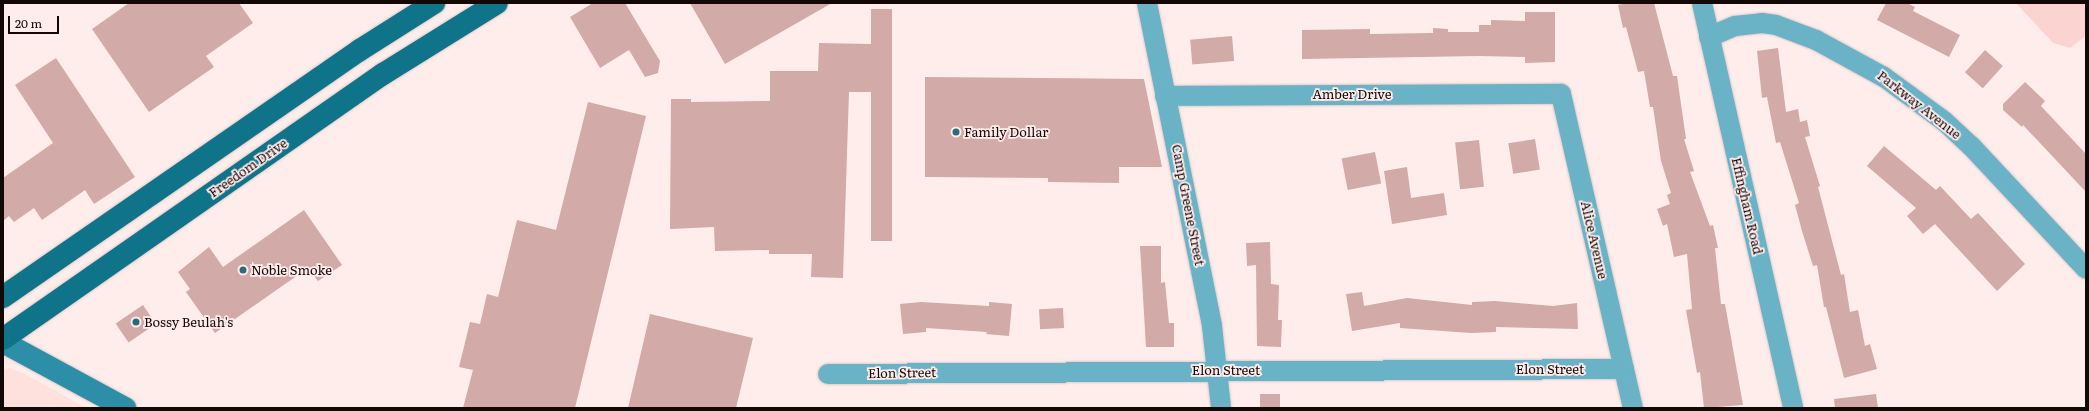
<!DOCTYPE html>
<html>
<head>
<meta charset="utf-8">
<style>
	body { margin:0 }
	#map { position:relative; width:2089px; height:411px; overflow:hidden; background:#ffedec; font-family:Literata,serif }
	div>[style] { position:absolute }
	.built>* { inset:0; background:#fee0dd }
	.green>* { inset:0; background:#fbd4d1 }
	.building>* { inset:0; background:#d2aaa7; transform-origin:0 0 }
	.roads { filter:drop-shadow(0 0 1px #d9c8c7) drop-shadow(0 0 1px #d9c8c7) }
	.street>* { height:20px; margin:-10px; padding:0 10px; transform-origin:10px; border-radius:10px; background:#6ab3c7 }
	.secondary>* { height:22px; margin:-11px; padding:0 11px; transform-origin:11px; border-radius:11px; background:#2c8fa7 }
	.primary>* { height:22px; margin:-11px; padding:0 11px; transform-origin:11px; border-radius:11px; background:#0f748a }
	.dots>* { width:11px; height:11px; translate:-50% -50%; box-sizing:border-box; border:2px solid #ffedec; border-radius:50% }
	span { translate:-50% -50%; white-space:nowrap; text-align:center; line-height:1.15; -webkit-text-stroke:3.5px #ffedec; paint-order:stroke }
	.street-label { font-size:13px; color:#140807 }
	.poi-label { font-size:13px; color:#140807 }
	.left { translate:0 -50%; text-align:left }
	.frame { position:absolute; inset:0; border:4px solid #140807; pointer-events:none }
	.scale { position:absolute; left:8px; top:16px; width:51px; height:18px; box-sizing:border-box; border:2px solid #140807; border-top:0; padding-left:5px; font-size:12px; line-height:14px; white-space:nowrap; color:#140807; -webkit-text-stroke:3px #ffedec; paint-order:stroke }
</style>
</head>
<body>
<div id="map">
	<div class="built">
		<div style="clip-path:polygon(10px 368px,23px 373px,86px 408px,3px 408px,3px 369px)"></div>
	</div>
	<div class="green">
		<div style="clip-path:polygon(2016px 3px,2086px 3px,2086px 36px,2070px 48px,2053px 43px)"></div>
	</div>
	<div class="building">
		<div style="clip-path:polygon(129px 3px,239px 3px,253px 23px,206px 56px,214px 67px,149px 112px,92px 29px)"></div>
		<div style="clip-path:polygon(593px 3px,625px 3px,660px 61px,658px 73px,645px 77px,629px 50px,600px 68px,570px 17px)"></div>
		<div style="clip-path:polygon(690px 3px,832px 3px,725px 64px)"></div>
		<div style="clip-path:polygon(1627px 3px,1654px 3px,1673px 76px,1677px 76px,1686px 139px,1684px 139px,1694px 171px,1690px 172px,1710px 226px,1713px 225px,1718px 248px,1715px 248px,1721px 304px,1725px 304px,1743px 405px,1704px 408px,1700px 372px,1697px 373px,1686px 310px,1692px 309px,1687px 254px,1674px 257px,1667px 224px,1663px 226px,1657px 209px,1670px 204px,1667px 195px,1671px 193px,1661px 161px,1653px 107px,1650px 107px,1644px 71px,1638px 72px,1626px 27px,1623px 28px,1618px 5px)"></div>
		<div style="clip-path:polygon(1886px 3px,1907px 3px,1915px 7px,1913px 11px,1960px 35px,1949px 57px,1877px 20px)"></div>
		<div style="clip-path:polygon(871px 9px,892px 9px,892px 241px,871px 241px,871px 92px,849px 92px,843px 278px,811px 277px,812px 254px,769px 254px,769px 250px,715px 251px,714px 227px,670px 229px,671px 99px,691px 99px,691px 102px,770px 101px,770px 71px,818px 71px,819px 43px,871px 44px)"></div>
		<div style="clip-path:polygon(1525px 12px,1555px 12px,1555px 62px,1525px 63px,1525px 57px,1479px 56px,1302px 59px,1302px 30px,1370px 29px,1370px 34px,1433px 33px,1433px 28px,1448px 29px,1448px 32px,1479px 32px,1479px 25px,1491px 25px,1491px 20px,1525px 21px)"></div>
		<div style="left:1232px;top:36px;width:25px;height:42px;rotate:85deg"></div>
		<div style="clip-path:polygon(1778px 48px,1786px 112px,1798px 109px,1800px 122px,1807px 120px,1810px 136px,1805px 137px,1820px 186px,1818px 187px,1841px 275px,1844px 274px,1850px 312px,1858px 310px,1865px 346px,1870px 344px,1877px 369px,1844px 378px,1826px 307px,1824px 307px,1817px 265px,1813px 266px,1802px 231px,1795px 205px,1799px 203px,1780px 142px,1776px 143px,1767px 97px,1762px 98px,1757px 51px)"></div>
		<div style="left:1985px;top:50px;width:24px;height:30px;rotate:42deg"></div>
		<div style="clip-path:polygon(56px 58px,135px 177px,94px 204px,85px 190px,42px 220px,34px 208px,14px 222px,9px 216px,3px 221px,3px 178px,53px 143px,15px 85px)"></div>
		<div style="clip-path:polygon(925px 77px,1144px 79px,1162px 167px,1119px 167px,1119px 183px,1048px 182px,1048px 178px,925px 177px)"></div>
		<div style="clip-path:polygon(2025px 82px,2045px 101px,2041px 106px,2086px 154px,2086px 192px,2023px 125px,2022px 127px,2003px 110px,2003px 104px)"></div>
		<div style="clip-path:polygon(588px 102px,646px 116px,575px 408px,463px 408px,473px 370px,459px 367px,470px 322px,480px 324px,487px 294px,498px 297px,517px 220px,556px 230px)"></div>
		<div style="left:1535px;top:139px;width:31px;height:27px;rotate:81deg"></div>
		<div style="left:1479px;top:140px;width:47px;height:24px;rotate:84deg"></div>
		<div style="clip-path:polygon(1884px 146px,1936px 190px,1940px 186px,1971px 219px,1978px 213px,2025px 264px,1997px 291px,1935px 224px,1923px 234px,1907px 216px,1916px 208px,1867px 166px)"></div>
		<div style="left:1375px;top:152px;width:32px;height:34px;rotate:79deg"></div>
		<div style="clip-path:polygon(1407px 167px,1411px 198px,1444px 193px,1447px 215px,1392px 224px,1384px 171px)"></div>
		<div style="clip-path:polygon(304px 210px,342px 265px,318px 281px,308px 268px,215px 333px,186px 292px,190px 289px,178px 272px,209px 247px,223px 267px)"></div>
		<div style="clip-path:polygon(1270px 242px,1271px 284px,1279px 285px,1278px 320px,1282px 320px,1281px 347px,1257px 346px,1256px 265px,1247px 266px,1246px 243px)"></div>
		<div style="clip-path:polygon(1140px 246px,1161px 246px,1161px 283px,1165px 282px,1169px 323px,1174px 323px,1174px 347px,1146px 347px)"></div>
		<div style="clip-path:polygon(1362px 292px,1364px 306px,1407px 298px,1472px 305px,1472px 302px,1495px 301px,1553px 306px,1577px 303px,1578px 329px,1496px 327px,1496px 332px,1471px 333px,1400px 328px,1400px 323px,1352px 331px,1346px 294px)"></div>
		<div style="clip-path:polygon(921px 302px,989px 306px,989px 302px,1012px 304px,1009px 336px,986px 334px,987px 332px,926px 328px,926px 332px,903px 334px,900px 304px)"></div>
		<div style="left:143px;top:305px;width:23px;height:33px;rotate:56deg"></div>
		<div style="left:1063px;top:308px;width:20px;height:24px;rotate:87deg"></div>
		<div style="clip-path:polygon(650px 314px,753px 338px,736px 408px,628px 408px)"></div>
		<div style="left:1260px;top:394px;width:20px;height:14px"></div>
		<div style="clip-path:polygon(1876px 394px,1878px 408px,1835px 408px,1834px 399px)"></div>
	</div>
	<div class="roads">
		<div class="street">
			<div style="left:1147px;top:3px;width:329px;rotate:78.6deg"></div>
			<div style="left:1212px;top:326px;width:82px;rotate:83.7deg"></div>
			<div style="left:1702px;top:3px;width:415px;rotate:77.3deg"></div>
			<div style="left:1709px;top:37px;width:28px;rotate:-23deg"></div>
			<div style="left:1735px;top:26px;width:27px;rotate:-6deg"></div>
			<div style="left:1762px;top:23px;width:14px;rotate:8deg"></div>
			<div style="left:1776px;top:25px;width:43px;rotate:20.6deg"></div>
			<div style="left:1816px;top:40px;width:77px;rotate:28.6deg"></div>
			<div style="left:1884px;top:77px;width:74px;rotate:36.3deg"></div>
			<div style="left:1944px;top:121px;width:37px;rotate:43deg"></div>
			<div style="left:1971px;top:146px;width:168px;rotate:46.9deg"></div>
			<div style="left:1165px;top:96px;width:396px;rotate:-0.3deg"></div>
			<div style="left:1561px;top:94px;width:322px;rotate:77.1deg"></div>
			<div style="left:828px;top:374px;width:796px;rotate:-0.36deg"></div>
		</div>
		<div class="secondary">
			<div style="left:3px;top:342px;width:139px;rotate:28.4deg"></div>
		</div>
		<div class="primary">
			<div style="left:3px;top:297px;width:434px;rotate:-34.7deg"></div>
			<div style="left:360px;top:50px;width:88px;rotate:-32.4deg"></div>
			<div style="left:3px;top:339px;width:463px;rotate:-34.9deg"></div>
			<div style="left:383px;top:74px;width:134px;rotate:-31.9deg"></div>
		</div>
	</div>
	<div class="dots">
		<div style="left:956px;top:132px;background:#296c7d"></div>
		<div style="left:243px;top:270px;background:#296c7d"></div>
		<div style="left:136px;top:322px;background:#296c7d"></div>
	</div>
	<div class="street-label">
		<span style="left:1352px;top:94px">Amber Drive</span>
		<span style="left:1919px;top:105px;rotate:38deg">Parkway Avenue</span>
		<span style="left:248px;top:168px;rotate:-35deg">Freedom Drive</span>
		<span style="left:1188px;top:205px;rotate:79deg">Camp Greene Street</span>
		<span style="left:1747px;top:206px;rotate:77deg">Effingham Road</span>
		<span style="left:1594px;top:240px;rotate:77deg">Alice Avenue</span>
		<span style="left:1550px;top:369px">Elon Street</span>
		<span style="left:1226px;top:370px">Elon Street</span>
		<span style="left:902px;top:373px;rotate:-1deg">Elon Street</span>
	</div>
	<div class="poi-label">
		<span class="left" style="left:964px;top:132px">Family Dollar</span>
		<span class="left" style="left:251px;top:270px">Noble Smoke</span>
		<span class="left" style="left:144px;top:322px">Bossy Beulah's</span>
	</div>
	<div class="frame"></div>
	<div class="scale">20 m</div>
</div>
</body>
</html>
